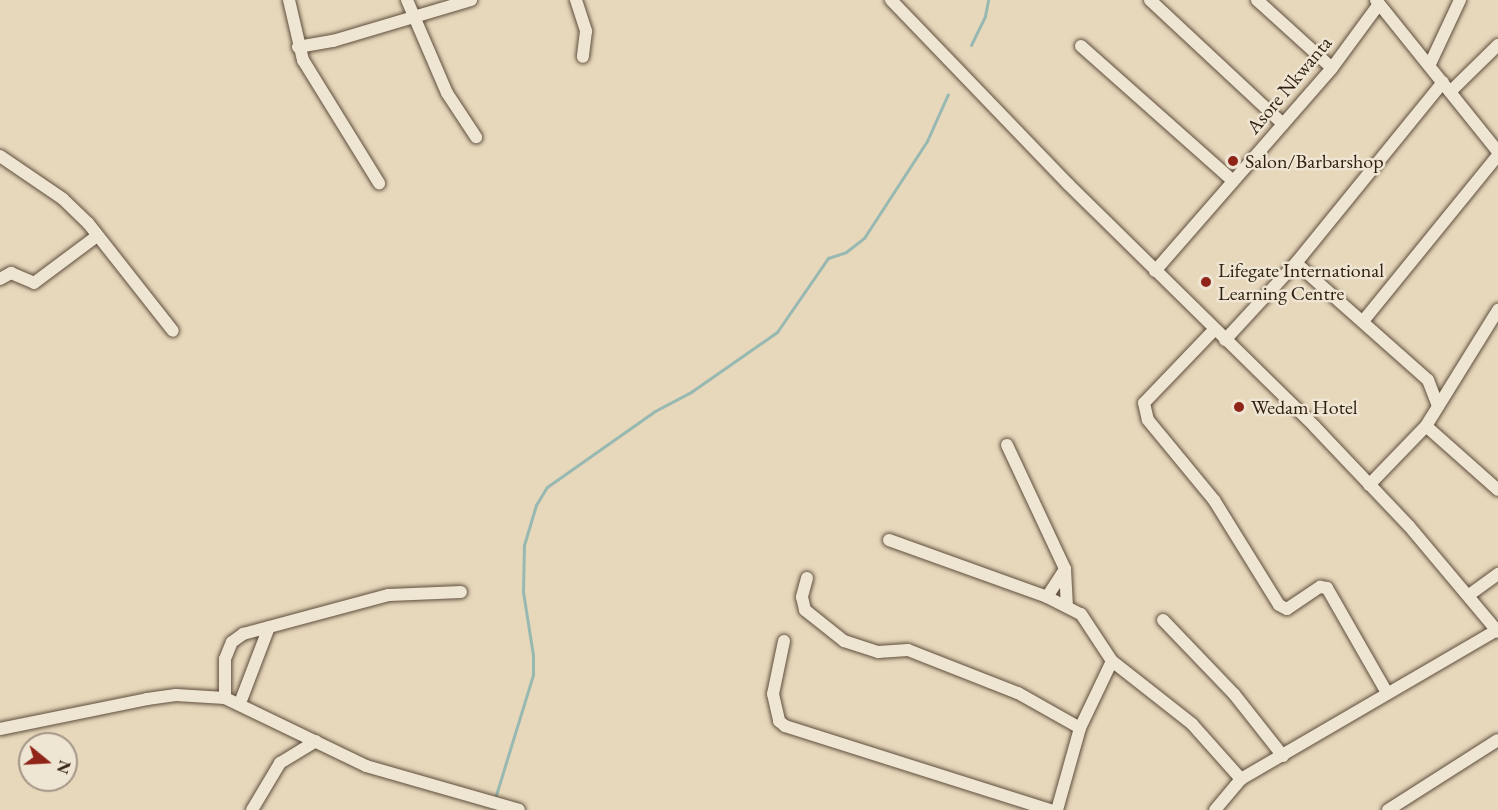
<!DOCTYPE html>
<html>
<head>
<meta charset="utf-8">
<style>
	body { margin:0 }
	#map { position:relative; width:1498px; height:810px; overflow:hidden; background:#e7d7bb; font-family:"EB Garamond",serif }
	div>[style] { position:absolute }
	.stream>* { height:3px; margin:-1.5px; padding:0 1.5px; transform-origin:1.5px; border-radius:1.5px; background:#97b9b1 }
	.roads { filter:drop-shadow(0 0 2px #5e4e3c) drop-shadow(0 0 2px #5e4e3c) }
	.minor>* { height:12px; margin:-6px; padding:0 6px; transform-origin:6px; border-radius:6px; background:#efe5d3 }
	.dots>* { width:16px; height:16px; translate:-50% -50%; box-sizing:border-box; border:3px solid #efe5d3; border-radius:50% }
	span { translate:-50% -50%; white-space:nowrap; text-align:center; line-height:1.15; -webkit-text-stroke:5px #efe5d3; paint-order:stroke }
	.street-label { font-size:20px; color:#312011 }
	.poi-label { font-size:20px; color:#312011 }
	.left { translate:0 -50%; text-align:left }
	.north { position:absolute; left:18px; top:732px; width:60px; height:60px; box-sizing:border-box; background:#efe5d3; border:2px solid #a39685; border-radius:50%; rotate:108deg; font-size:16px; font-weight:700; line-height:24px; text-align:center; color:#312011 }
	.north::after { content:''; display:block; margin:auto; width:21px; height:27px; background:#8f2418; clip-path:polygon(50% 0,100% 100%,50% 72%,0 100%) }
</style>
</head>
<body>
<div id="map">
	<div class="stream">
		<div style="left:971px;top:45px;width:32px;rotate:-64deg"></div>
		<div style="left:985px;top:16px;width:16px;rotate:-79deg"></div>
		<div style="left:496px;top:795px;width:126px;rotate:-72.9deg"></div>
		<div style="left:533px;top:675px;width:20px;rotate:-90deg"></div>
		<div style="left:533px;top:655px;width:64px;rotate:-99deg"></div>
		<div style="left:523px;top:592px;width:47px;rotate:-88.8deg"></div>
		<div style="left:524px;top:545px;width:42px;rotate:-73.3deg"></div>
		<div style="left:536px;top:505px;width:21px;rotate:-59deg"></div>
		<div style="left:547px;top:487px;width:132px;rotate:-35.1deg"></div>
		<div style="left:655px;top:411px;width:41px;rotate:-27.8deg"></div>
		<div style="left:691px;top:392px;width:105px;rotate:-34.9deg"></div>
		<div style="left:777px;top:332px;width:90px;rotate:-55.4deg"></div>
		<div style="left:828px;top:258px;width:19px;rotate:-18deg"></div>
		<div style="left:846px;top:252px;width:23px;rotate:-38deg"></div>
		<div style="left:864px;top:238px;width:116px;rotate:-57deg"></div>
		<div style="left:927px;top:141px;width:51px;rotate:-65.9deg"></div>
	</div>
	<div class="roads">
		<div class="minor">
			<div style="left:289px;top:0;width:62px;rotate:76.9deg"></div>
			<div style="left:303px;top:60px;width:145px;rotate:58.3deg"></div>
			<div style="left:407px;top:0;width:101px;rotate:66.7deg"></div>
			<div style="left:447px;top:93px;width:53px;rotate:56.6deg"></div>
			<div style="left:576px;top:0;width:33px;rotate:72deg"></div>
			<div style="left:586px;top:31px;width:26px;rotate:97deg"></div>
			<div style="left:891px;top:0;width:255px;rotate:46.1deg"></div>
			<div style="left:1068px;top:184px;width:346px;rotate:44.5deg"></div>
			<div style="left:1315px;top:427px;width:137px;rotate:46.5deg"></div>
			<div style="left:1409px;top:526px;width:138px;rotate:50deg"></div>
			<div style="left:1150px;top:0;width:182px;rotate:43deg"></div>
			<div style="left:1257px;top:0;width:101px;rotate:42.2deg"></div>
			<div style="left:1376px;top:0;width:195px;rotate:51.2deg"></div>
			<div style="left:1081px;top:46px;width:203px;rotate:41.6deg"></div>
			<div style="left:298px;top:47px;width:36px;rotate:-10deg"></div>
			<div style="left:333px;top:41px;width:144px;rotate:-16.5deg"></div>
			<div style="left:1430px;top:64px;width:71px;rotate:-64.9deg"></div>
			<div style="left:1451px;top:91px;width:66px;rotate:-44.4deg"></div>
			<div style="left:0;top:156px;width:76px;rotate:34.3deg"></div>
			<div style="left:63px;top:199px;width:35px;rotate:44deg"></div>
			<div style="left:88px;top:223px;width:137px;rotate:51.8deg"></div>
			<div style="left:1296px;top:263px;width:176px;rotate:41.6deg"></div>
			<div style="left:1428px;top:380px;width:28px;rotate:69deg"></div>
			<div style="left:1155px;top:271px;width:269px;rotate:-48.9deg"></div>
			<div style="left:1332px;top:68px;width:79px;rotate:-53.7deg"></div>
			<div style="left:0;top:279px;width:13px;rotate:-29deg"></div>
			<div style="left:11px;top:273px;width:25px;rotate:23deg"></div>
			<div style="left:34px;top:283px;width:79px;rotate:-36.7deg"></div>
			<div style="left:1364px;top:320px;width:213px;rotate:-50.9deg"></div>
			<div style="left:1214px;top:330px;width:101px;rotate:133.8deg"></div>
			<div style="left:1144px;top:403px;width:17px;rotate:77deg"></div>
			<div style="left:1148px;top:420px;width:104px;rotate:50.5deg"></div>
			<div style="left:1214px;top:500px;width:123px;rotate:58.2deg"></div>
			<div style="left:1279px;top:605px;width:9px;rotate:27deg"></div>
			<div style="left:1287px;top:609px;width:40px;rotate:-34deg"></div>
			<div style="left:1320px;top:587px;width:7px;rotate:8deg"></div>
			<div style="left:1327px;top:588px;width:119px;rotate:60.2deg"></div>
			<div style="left:1225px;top:340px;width:105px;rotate:-47.3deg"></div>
			<div style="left:1296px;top:263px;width:233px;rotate:-50.9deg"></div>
			<div style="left:1426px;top:426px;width:96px;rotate:41.6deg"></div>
			<div style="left:1007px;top:445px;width:137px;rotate:64.9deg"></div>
			<div style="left:1065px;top:569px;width:37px;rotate:87deg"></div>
			<div style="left:1369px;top:485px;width:82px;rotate:-46deg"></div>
			<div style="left:1426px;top:426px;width:137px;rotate:-58.2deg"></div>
			<div style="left:889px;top:540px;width:168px;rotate:19.8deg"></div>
			<div style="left:1047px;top:597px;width:38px;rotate:27deg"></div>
			<div style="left:1081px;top:614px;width:56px;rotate:56.6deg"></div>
			<div style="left:1112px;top:661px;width:102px;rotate:38.2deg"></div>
			<div style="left:1192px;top:724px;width:74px;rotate:48.3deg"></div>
			<div style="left:807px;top:578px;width:20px;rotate:105deg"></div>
			<div style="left:802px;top:597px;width:13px;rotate:77deg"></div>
			<div style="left:805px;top:610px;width:50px;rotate:38.5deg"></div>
			<div style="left:844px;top:641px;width:36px;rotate:18deg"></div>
			<div style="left:878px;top:652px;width:30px;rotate:-4deg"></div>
			<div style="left:908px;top:650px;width:118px;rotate:21.4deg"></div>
			<div style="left:1018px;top:693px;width:71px;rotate:29.4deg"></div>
			<div style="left:1469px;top:595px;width:36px;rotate:-36deg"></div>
			<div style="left:1047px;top:597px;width:33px;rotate:-57deg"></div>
			<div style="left:1163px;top:620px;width:103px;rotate:46.2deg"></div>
			<div style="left:1234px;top:694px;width:79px;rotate:51.7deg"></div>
			<div style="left:784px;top:641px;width:54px;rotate:101.7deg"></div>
			<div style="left:773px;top:694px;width:28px;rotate:77deg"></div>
			<div style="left:779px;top:721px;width:8px;rotate:40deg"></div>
			<div style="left:785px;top:726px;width:278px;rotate:17.6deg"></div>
			<div style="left:225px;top:698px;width:39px;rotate:-90deg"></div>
			<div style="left:225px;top:659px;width:18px;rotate:-68deg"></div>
			<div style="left:232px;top:642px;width:14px;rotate:-36deg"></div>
			<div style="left:243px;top:634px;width:151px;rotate:-15deg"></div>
			<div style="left:389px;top:595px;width:72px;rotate:-2.4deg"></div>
			<div style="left:240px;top:703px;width:81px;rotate:-69.1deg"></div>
			<div style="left:0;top:729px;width:150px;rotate:-11.5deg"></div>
			<div style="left:147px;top:699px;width:29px;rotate:-8deg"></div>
			<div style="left:176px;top:695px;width:49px;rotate:3.5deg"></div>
			<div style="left:225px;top:698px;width:157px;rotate:25.7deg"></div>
			<div style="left:366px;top:766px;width:159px;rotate:16deg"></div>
			<div style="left:252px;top:810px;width:55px;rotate:-59.2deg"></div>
			<div style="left:280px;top:763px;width:42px;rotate:-31.4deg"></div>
			<div style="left:1057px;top:810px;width:85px;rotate:-74.3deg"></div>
			<div style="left:1080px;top:728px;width:74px;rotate:-64.5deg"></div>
			<div style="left:1215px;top:810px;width:40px;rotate:-50deg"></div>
			<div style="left:1241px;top:779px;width:296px;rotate:-30.2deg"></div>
			<div style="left:1388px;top:810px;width:130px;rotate:-32.5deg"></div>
		</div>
	</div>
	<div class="dots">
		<div style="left:1233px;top:161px;background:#8f2418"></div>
		<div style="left:1206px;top:282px;background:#8f2418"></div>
		<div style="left:1239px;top:407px;background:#8f2418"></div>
	</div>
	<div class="street-label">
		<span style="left:1289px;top:85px;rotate:-50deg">Asore Nkwanta</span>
	</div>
	<div class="poi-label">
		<span class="left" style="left:1245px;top:161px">Salon/Barbarshop</span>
		<span class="left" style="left:1218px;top:282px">Lifegate International<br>Learning Centre</span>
		<span class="left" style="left:1251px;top:407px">Wedam Hotel</span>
	</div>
	<div class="north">N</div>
</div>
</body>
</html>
